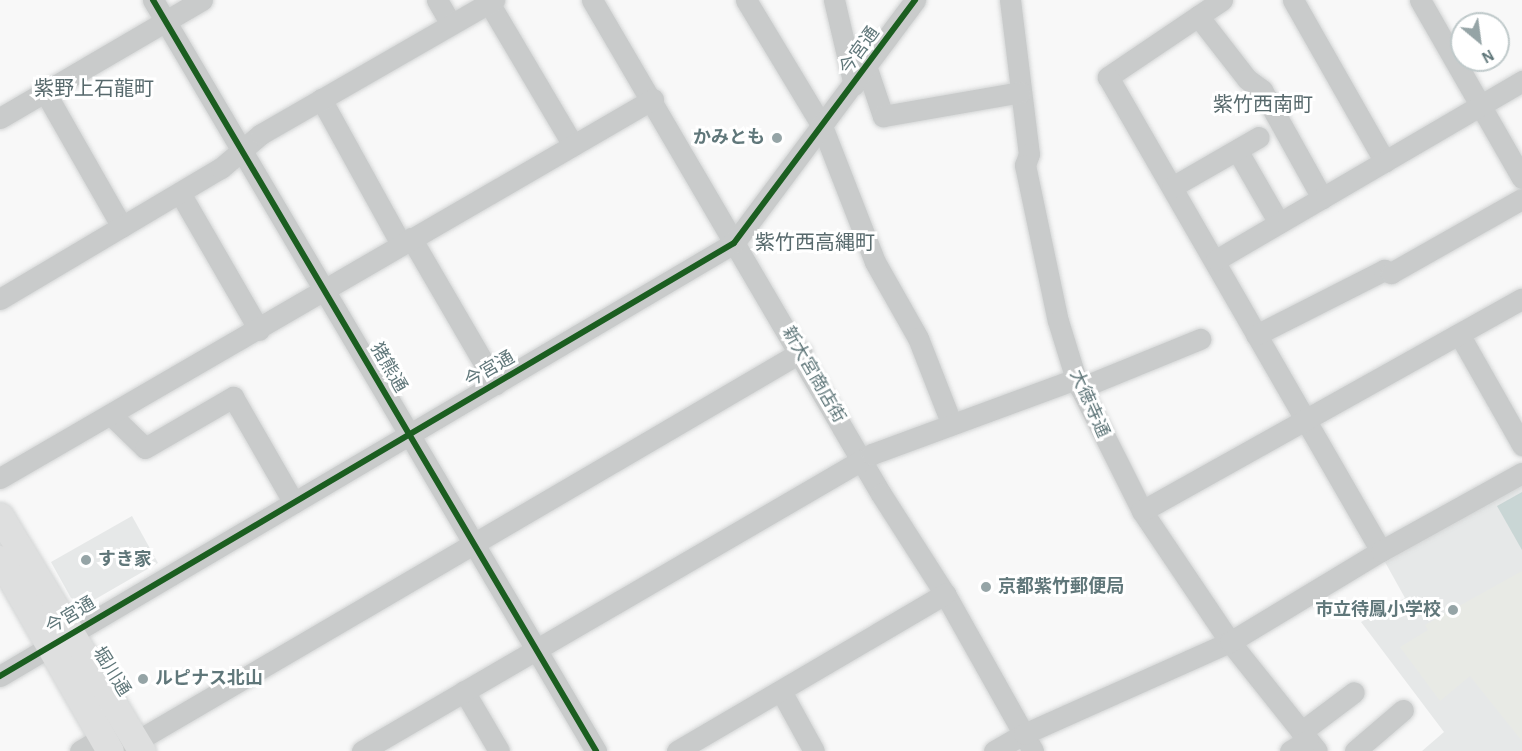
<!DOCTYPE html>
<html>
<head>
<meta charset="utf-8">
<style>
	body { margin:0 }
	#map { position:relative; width:1522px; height:751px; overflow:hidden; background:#f8f8f8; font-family:"Alegreya Sans","Noto Sans JP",sans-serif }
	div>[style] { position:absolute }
	.built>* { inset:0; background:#e6e8e8 }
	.green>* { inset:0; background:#e8eae5 }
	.water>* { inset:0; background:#c9d6d5 }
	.roads { filter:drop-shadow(0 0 2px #d3d5d5) drop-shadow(0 0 2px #d3d5d5) }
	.minor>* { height:21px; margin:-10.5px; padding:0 10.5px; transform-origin:10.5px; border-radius:10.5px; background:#c9cbcb }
	.major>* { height:27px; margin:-13.5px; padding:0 13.5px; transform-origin:13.5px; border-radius:13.5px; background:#dedfdf }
	.cycleway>* { height:6px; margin:-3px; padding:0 3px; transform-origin:3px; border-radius:3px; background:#1b5e20 }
	.dots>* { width:16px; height:16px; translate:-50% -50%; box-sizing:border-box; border:3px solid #fff; border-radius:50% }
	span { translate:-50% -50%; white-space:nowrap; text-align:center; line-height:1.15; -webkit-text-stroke:6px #fff; paint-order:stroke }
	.street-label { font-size:18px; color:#60777a }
	.poi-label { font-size:18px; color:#60777a; font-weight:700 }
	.right { translate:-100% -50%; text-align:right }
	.left { translate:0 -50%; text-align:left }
	.neighbourhood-label { font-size:20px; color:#57696c }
	.north { position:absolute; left:1450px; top:12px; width:60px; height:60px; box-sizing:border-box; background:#fff; border:2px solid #bfc9ca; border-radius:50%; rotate:151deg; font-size:16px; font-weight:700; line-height:24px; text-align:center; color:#60777a }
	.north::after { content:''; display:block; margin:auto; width:21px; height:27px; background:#95a4a6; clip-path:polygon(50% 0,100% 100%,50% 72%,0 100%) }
</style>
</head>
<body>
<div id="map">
	<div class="built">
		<div style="clip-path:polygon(1522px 483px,1522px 751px,1422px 751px,1444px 732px,1361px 622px,1405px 598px,1385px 562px)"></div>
		<div style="clip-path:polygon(132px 516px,158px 563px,87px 604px,71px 598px,51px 562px)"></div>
	</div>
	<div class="green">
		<div style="clip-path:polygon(1522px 571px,1522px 741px,1470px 676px,1440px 701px,1400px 647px,1428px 630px,1425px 625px)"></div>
	</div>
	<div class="water">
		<div style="clip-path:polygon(1522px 492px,1522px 550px,1497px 506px)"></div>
	</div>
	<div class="roads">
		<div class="minor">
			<div style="left:153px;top:0;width:872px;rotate:59.46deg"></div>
			<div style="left:437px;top:0;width:28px;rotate:60deg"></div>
			<div style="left:592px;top:0;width:572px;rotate:59.67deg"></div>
			<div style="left:881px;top:494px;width:119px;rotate:57.4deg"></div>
			<div style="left:945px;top:594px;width:180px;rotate:60.7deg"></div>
			<div style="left:746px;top:0;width:147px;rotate:58.9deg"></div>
			<div style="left:822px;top:126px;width:146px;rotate:68.7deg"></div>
			<div style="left:875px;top:262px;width:87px;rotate:60.5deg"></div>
			<div style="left:918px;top:338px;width:90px;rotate:68.6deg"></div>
			<div style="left:834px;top:0;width:87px;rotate:76.8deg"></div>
			<div style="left:1010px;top:0;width:155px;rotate:83deg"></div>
			<div style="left:1029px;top:154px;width:12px;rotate:110deg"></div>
			<div style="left:1025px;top:165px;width:159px;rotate:78.1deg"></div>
			<div style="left:1058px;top:321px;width:61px;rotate:72.8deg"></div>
			<div style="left:1076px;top:379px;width:148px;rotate:63.4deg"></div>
			<div style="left:1142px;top:511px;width:158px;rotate:56.1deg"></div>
			<div style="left:1230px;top:642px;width:139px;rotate:51.4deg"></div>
			<div style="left:1222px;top:0;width:138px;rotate:146deg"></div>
			<div style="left:1108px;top:77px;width:547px;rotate:60.06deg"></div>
			<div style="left:1293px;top:0;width:186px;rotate:60.4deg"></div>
			<div style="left:1420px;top:0;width:205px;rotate:60.2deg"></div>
			<div style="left:489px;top:3px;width:165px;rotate:59.4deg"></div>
			<div style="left:1198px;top:16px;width:80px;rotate:52.1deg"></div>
			<div style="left:1247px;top:79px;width:19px;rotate:36deg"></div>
			<div style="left:1262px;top:90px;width:124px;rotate:60.9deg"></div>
			<div style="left:867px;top:69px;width:50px;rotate:71.2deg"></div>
			<div style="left:883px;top:116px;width:139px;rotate:-9.9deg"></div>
			<div style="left:45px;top:92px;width:155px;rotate:60.3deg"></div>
			<div style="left:321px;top:99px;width:166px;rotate:61.1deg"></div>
			<div style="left:0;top:118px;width:234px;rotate:-30.3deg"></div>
			<div style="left:1237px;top:150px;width:84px;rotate:60.1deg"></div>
			<div style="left:1172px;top:187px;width:100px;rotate:-29.9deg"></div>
			<div style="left:180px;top:193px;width:158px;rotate:60deg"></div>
			<div style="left:411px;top:238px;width:169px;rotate:59.8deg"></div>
			<div style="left:1216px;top:260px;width:355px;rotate:-30.3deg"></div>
			<div style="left:0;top:299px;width:257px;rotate:-30.7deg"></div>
			<div style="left:221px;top:168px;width:52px;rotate:-40.4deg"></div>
			<div style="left:261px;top:134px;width:269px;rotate:-29.9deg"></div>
			<div style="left:1459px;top:334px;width:128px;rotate:60.4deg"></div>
			<div style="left:1256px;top:335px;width:144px;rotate:-26.9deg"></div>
			<div style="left:1384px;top:270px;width:8px;rotate:23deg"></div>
			<div style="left:1391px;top:273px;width:150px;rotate:-29.5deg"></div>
			<div style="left:1080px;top:388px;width:130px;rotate:-22.2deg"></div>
			<div style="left:111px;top:415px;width:47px;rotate:44.1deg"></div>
			<div style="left:145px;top:448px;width:102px;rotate:-30.1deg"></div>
			<div style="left:233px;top:397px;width:122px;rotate:60.1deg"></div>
			<div style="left:0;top:478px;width:755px;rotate:-30.13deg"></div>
			<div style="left:1142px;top:511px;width:435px;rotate:-29.2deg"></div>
			<div style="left:0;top:676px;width:852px;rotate:-30.54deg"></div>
			<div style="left:734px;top:243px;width:303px;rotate:-53.3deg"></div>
			<div style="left:464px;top:691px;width:69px;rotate:59.7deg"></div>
			<div style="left:781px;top:691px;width:68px;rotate:61.2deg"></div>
			<div style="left:1301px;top:732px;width:66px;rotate:-37deg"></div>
			<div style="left:123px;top:749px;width:786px;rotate:-30.35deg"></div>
			<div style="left:80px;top:751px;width:26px;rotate:-31deg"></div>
			<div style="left:362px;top:751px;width:590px;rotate:-30.21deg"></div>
			<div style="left:872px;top:454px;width:217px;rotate:-20.2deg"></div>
			<div style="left:677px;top:751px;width:311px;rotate:-30.4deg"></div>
			<div style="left:994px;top:751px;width:34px;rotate:-30deg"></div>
			<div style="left:1024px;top:734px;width:226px;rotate:-24.1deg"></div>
			<div style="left:1230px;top:642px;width:176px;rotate:-31.1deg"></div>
			<div style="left:1381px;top:551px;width:161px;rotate:-29deg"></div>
			<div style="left:1290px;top:751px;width:21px;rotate:-31deg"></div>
			<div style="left:1355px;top:751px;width:63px;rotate:-40.5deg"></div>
		</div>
		<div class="major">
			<div style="left:0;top:516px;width:275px;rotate:58.9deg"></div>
			<div style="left:0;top:559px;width:221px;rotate:60.2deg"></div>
		</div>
	</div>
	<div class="cycleway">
		<div style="left:153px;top:0;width:872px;rotate:59.46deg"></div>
		<div style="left:0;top:676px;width:852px;rotate:-30.54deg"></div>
		<div style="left:734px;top:243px;width:303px;rotate:-53.3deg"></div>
	</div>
	<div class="dots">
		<div style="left:777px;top:138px;background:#95a4a6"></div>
		<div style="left:86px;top:560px;background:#95a4a6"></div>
		<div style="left:986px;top:587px;background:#95a4a6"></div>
		<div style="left:1453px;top:610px;background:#95a4a6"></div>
		<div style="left:143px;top:679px;background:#95a4a6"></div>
	</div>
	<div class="street-label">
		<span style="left:860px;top:51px;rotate:-54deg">今宮通</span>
		<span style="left:388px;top:368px;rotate:60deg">猪熊通</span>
		<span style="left:490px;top:370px;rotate:-30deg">今宮通</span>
		<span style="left:813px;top:375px;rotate:60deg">新大宮商店街</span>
		<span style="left:1089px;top:404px;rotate:66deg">大徳寺通</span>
		<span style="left:71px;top:616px;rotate:-31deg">今宮通</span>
		<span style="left:111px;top:672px;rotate:58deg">堀川通</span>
	</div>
	<div class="poi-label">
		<span class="right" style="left:765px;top:138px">かみとも</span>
		<span class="left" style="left:98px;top:560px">すき家</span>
		<span class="left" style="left:998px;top:587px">京都紫竹郵便局</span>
		<span class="right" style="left:1441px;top:610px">市立待鳳小学校</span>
		<span class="left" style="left:155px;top:679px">ルピナス北山</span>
	</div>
	<div class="neighbourhood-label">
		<span style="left:94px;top:89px">紫野上石龍町</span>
		<span style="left:1263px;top:105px">紫竹西南町</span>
		<span style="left:815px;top:243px">紫竹西高縄町</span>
	</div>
	<div class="north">N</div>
</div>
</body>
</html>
